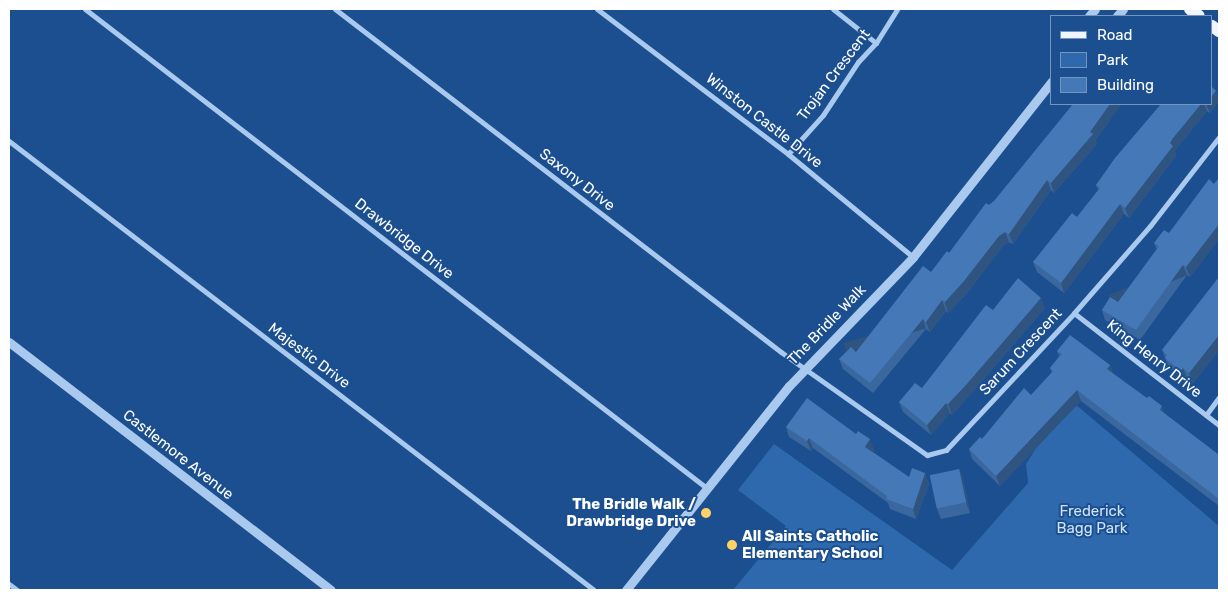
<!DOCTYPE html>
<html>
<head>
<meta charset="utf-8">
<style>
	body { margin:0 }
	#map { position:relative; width:1228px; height:599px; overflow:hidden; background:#1b4f8f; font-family:Rubik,sans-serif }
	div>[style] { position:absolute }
	.green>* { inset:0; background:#2e69ad }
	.minor>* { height:5px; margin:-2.5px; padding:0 2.5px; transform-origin:2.5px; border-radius:2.5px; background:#a9c9ee }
	.tertiary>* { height:9px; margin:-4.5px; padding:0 4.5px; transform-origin:4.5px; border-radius:4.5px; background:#a9c9ee }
	.primary>* { height:12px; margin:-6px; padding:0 6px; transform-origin:6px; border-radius:6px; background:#f0f6ff }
	.wall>* { inset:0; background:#3a679d }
	.shaded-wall>* { inset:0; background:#305480; transform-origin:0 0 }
	.building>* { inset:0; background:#4478b7; transform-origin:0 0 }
	.dots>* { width:14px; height:14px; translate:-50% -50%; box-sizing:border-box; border:2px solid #1b4f8f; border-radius:50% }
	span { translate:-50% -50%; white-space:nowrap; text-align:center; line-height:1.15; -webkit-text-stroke:4px #1b4f8f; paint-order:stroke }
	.street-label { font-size:15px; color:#fff }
	.poi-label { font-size:15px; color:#fff; font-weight:700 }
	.right { translate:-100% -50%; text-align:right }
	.left { translate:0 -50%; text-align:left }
	.park-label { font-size:15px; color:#cfe3fa }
	.frame { position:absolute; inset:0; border:10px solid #fff; pointer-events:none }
	.legend { position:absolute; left:1050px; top:15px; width:162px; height:90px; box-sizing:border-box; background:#1b4f8f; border:1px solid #7695bc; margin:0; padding:6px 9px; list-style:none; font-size:15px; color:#fff }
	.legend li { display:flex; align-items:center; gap:10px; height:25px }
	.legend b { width:25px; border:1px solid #7695bc }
</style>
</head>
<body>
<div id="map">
	<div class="green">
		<div style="clip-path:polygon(1068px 398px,1219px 526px,1219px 590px,733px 590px,786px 526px,738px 490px,774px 444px,952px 570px,1028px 483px,1026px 464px)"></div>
	</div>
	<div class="minor">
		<div style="left:85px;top:9px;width:786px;rotate:37.61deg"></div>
		<div style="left:335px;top:9px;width:563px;rotate:37.56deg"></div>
		<div style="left:781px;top:352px;width:179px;rotate:35.2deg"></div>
		<div style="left:927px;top:455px;width:20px;rotate:-15deg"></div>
		<div style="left:946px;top:450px;width:187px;rotate:-46.9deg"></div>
		<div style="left:1074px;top:313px;width:116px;rotate:-48.9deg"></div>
		<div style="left:1150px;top:226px;width:113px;rotate:-52.2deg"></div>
		<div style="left:597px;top:9px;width:240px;rotate:37.2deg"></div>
		<div style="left:788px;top:154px;width:162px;rotate:39.5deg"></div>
		<div style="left:833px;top:9px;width:55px;rotate:38.3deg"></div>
		<div style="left:9px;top:141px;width:737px;rotate:37.51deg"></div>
		<div style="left:788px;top:154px;width:52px;rotate:-48.1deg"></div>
		<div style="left:823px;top:115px;width:64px;rotate:-56.6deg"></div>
		<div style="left:858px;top:62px;width:26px;rotate:-47deg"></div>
		<div style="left:876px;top:43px;width:40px;rotate:-58deg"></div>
		<div style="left:1074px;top:313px;width:183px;rotate:37.7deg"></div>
		<div style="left:1206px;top:415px;width:22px;rotate:-54deg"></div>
		<div style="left:9px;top:584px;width:10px;rotate:37deg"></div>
	</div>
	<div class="tertiary">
		<div style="left:1089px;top:16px;width:9px;rotate:-49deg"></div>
		<div style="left:1117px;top:16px;width:9px;rotate:-49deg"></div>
		<div style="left:9px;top:342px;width:406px;rotate:37.6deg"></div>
		<div style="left:626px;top:590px;width:261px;rotate:-51.4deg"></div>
		<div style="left:789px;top:386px;width:179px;rotate:-46.1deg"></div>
		<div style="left:913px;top:257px;width:224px;rotate:-51.7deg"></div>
	</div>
	<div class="primary">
		<div style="left:1190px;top:9px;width:11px;rotate:38deg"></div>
		<div style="left:1212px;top:26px;width:9px;rotate:36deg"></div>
	</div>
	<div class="wall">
		<div style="clip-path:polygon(1216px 91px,1219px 101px,1210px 113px,1207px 111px,1177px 148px,1175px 151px,1176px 156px,1129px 218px,1124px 214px,1064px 293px,1037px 272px,1033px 262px,1077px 217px,1098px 190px,1096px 185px,1161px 104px,1212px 104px)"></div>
		<div style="clip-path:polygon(1112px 117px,1095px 141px,1097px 144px,1054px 193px,1051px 190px,1013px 244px,1009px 242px,1003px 246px,968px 292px,948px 313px,946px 311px,930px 332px,926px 329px,873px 393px,843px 369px,839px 359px,856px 352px,931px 272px,949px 253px,989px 205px)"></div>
		<div style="clip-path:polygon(1219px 178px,1219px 239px,1190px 277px,1187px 275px,1140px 340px,1105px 320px,1102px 310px,1118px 302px,1157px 250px,1154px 243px,1169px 233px)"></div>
		<div style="clip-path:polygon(1219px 277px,1219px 350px,1193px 383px,1187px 378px,1185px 381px,1169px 368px,1162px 350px)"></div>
		<div style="clip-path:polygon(1045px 308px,970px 395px,952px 415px,950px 413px,931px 435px,903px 412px,899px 402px,922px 388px,993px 310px)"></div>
		<div style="clip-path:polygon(1057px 351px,1110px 365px,1113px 374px,1219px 455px,1219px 506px,1081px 401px,1000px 486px,972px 459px,969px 449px,982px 439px,1031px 395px,1052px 373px,1050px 368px,1059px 356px)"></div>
		<div style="clip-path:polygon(786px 427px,874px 450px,873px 452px,909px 477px,925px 473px,929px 484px,916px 519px,890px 509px,888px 503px,813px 448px,811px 451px,789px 437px)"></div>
		<div style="clip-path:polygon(959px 469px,963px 479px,970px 513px,941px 519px,937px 509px)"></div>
	</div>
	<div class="shaded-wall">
		<div style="clip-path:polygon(1216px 91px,1219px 101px,1210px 113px,1206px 104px,1212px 104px,1212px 96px)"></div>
		<div style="clip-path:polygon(1110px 104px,1122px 104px,1112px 117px,1095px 141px,1097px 144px,1054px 193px,1051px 183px)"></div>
		<div style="clip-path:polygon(1201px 104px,1204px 104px,1207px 111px,1177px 148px,1175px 151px,1176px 156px,1129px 218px,1125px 208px,1173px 138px)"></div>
		<div style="clip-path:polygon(1047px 180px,1051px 190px,1013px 244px,1009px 234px)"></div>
		<div style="clip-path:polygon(1120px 204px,1124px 214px,1064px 293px,1061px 283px)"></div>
		<div style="clip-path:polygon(1219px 224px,1219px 239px,1190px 277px,1186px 267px)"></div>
		<div style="clip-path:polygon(1005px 232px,1009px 242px,1003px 246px,968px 292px,948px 313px,945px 302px,999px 236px)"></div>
		<div style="left:1183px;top:265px;width:11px;height:80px;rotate:68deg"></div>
		<div style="clip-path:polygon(1041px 298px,1045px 308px,970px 395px,952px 415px,948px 404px)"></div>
		<div style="clip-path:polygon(942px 300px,946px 311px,930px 332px,926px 322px)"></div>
		<div style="left:923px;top:319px;width:10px;height:83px;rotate:73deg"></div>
		<div style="clip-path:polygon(1219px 335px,1219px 350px,1193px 383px,1189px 373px)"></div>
		<div style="clip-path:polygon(1110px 365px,1114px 375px,1107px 369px)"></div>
		<div style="clip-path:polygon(1183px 368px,1187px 378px,1185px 381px,1181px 371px)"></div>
		<div style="clip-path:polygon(1077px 390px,1081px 401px,1000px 486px,996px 476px)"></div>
		<div style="clip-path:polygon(946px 403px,950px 413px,931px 435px,927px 425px)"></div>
		<div style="clip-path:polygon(1162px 406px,1166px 417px,1160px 410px)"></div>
		<div style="clip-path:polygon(809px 438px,813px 448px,811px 451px,807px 441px)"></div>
		<div style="clip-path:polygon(870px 439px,874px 450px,869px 457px,865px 447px)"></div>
		<div style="clip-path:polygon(959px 469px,963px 479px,970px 513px,966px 502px)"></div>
		<div style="clip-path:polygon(925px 473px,929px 484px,916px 519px,913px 509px)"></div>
	</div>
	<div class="building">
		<div style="clip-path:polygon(1212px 87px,1216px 91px,1212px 96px)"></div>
		<div style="clip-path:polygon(1073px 104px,1110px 104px,1090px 132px,1093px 134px,1051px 183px,1047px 180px,1009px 234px,1005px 232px,999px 236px,964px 281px,945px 302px,942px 300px,926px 322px,923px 319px,870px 383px,839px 359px,851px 347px,856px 352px,923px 266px,931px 272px,947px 251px,949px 253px,986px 203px,989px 205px,994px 201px)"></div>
		<div style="clip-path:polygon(1161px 104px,1201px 104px,1173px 138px,1170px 143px,1173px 146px,1125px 208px,1120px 204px,1061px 283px,1033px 262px,1072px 213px,1077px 217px,1100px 188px,1096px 185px,1115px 158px)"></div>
		<div style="clip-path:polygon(1219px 178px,1219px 224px,1186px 267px,1183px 265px,1136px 330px,1102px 310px,1110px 297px,1118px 302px,1159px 246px,1154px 243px,1164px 230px,1169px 233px,1209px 179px,1214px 184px)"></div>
		<div style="clip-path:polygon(1219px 277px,1219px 335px,1189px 373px,1183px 368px,1181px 371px,1165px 358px,1167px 355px,1162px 350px)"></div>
		<div style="clip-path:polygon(1018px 278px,1041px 298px,966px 385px,948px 404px,946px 403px,927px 425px,899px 402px,915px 383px,922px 388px,986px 305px,993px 310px)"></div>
		<div style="clip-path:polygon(1070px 335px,1110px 365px,1107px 369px,1147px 398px,1149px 396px,1162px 406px,1160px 410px,1219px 455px,1219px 499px,1077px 390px,996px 476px,969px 449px,980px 437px,982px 439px,1024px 388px,1031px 395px,1053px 371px,1050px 368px,1062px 354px,1057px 351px)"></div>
		<div style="clip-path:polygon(807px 398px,856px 434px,858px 431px,870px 439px,865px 447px,909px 477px,912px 468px,925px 473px,913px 509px,886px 499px,887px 496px,809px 438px,807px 441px,786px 427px)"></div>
		<div style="left:959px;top:469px;width:34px;height:30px;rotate:78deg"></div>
	</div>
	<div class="dots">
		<div style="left:706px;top:513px;background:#ffd166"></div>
		<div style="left:732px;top:545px;background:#ffd166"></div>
	</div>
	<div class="street-label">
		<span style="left:834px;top:75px;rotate:-53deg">Trojan Crescent</span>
		<span style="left:764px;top:121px;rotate:38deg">Winston Castle Drive</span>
		<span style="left:577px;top:180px;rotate:38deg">Saxony Drive</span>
		<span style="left:404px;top:239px;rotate:38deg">Drawbridge Drive</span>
		<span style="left:827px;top:325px;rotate:-46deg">The Bridle Walk</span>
		<span style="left:1021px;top:352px;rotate:-47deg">Sarum Crescent</span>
		<span style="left:309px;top:356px;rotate:37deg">Majestic Drive</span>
		<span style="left:1154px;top:359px;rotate:38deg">King Henry Drive</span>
		<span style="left:178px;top:455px;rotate:38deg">Castlemore Avenue</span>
	</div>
	<div class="poi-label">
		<span class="right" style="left:696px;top:513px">The Bridle Walk /<br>Drawbridge Drive</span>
		<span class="left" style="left:742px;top:545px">All Saints Catholic<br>Elementary School</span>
	</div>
	<div class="park-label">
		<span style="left:1092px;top:520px">Frederick<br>Bagg Park</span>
	</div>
	<div class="frame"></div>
	<ul class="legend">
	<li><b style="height:6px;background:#f0f6ff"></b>Road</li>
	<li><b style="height:14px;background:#2e69ad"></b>Park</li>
	<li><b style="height:14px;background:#4478b7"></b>Building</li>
	</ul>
</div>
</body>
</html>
